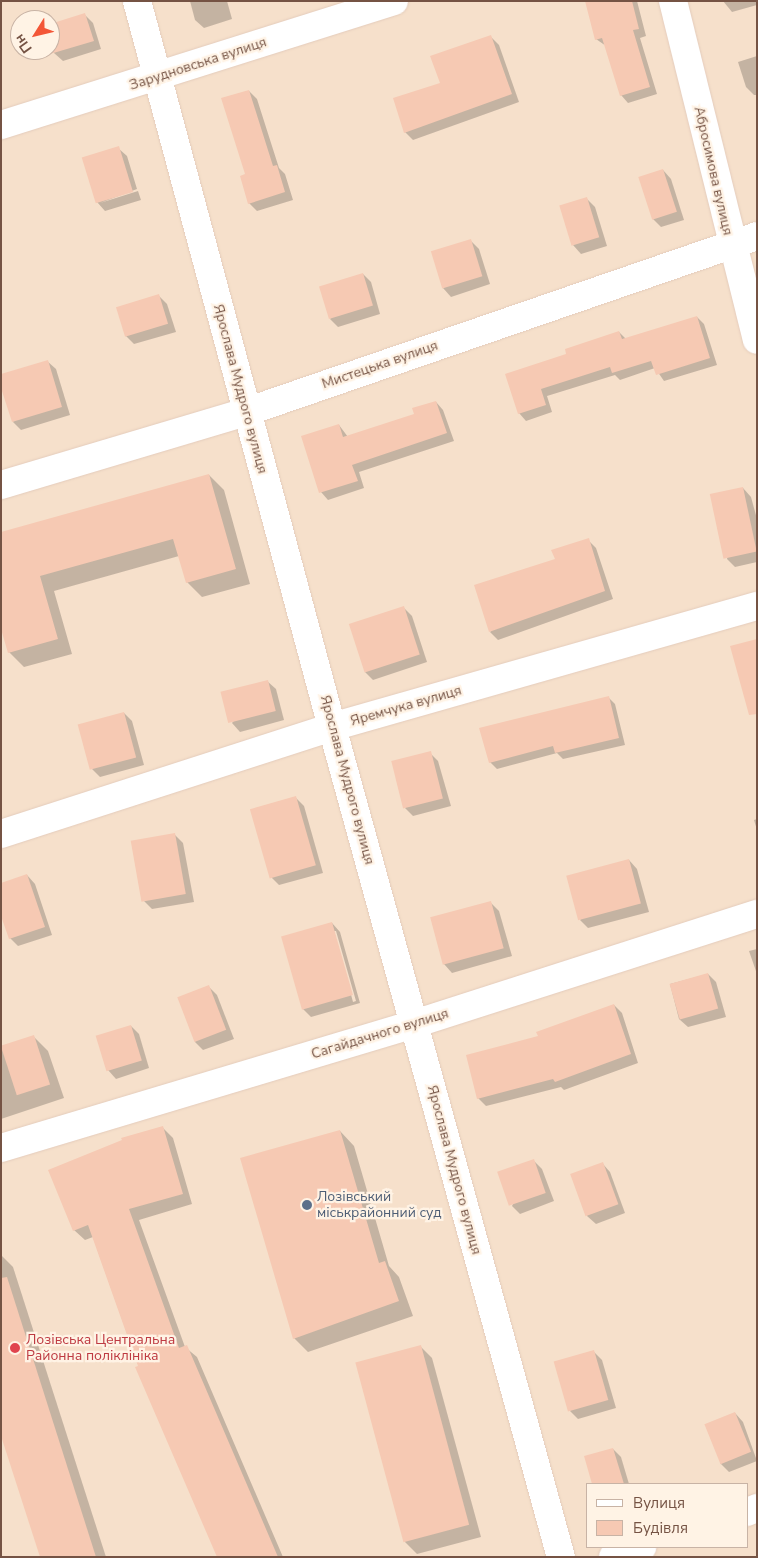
<!DOCTYPE html>
<html>
<head>
<meta charset="utf-8">
<style>
	body { margin:0 }
	#map { position:relative; width:758px; height:1558px; overflow:hidden; background:#feefdd; font-family:"Nunito Sans",sans-serif }
	div>[style] { position:absolute }
	.residential>* { inset:0; background:#f6e0cb }
	.shadow>* { inset:0; background:#0003 }
	.building>* { inset:0; background:#f6c9b3; transform-origin:0 0 }
	.roads { filter:drop-shadow(0 0 1px #e4ccbc) drop-shadow(0 0 1px #e4ccbc) }
	.street>* { height:28px; margin:-14px; padding:0 14px; transform-origin:14px; border-radius:14px; background:#fff }
	.dots>* { width:14px; height:14px; translate:-50% -50%; box-sizing:border-box; border:2px solid #fff3e5; border-radius:50% }
	span { translate:-50% -50%; white-space:nowrap; text-align:center; line-height:1.15; -webkit-text-stroke:4.5px #fff3e5; paint-order:stroke }
	.street-label { font-size:14px; color:#755344 }
	.service-label { font-size:14px; color:#4e5e75 }
	.left { translate:0 -50%; text-align:left }
	.health-label { font-size:14px; color:#be3a42 }
	.frame { position:absolute; inset:0; border:2px solid #755344; pointer-events:none }
	.legend { position:absolute; left:586px; top:1483px; width:162px; height:65px; box-sizing:border-box; background:#fff3e5; border:1px solid #c8b3a5; margin:0; padding:6px 9px; list-style:none; font-size:15px; color:#755344 }
	.legend li { display:flex; align-items:center; gap:10px; height:25px }
	.legend b { width:25px; border:1px solid #c8b3a5 }
	.north { position:absolute; left:10px; top:10px; width:50px; height:50px; box-sizing:border-box; background:#fff3e5; border:1px solid #c8b3a5; border-radius:50%; rotate:234deg; font-size:14px; font-weight:700; line-height:20px; text-align:center; color:#755344 }
	.north::after { content:''; display:block; margin:auto; width:18px; height:22px; background:#f35637; clip-path:polygon(50% 0,100% 100%,50% 72%,0 100%) }
</style>
</head>
<body>
<div id="map">
	<div class="residential">
		<div style="clip-path:polygon(evenodd,1px 1px,757px 1px,757px 1557px,1px 1557px,1px 1px,20px 20px,50px 20px,50px 50px,20px 50px,20px 20px,1px 1px,587px 1484px,747px 1484px,747px 1547px,587px 1547px,587px 1484px)"></div>
	</div>
	<div class="shadow">
		<div style="clip-path:polygon(190px 1px,227px 1px,232px 19px,204px 28px,195px 20px)"></div>
		<div style="clip-path:polygon(586px 1px,637px 1px,646px 36px,640px 38px,657px 94px,628px 103px,621px 95px,606px 46px,596px 39px)"></div>
		<div style="clip-path:polygon(723px 1px,757px 1px,757px 5px,732px 12px)"></div>
		<div style="clip-path:polygon(85px 15px,93px 23px,101px 49px,63px 61px,54px 53px,50px 25px)"></div>
		<div style="clip-path:polygon(491px 37px,499px 45px,519px 102px,413px 140px,405px 132px,441px 84px)"></div>
		<div style="clip-path:polygon(757px 56px,757px 95px,754px 95px,746px 87px,738px 62px)"></div>
		<div style="clip-path:polygon(249px 91px,257px 99px,279px 168px,285px 174px,293px 200px,257px 211px,249px 203px,247px 175px)"></div>
		<div style="clip-path:polygon(118px 148px,127px 156px,137px 189px,100px 203px,138px 191px,141px 200px,105px 211px,97px 202px)"></div>
		<div style="clip-path:polygon(663px 170px,671px 179px,684px 220px,661px 227px,653px 219px)"></div>
		<div style="clip-path:polygon(587px 199px,595px 207px,607px 246px,581px 254px,573px 245px)"></div>
		<div style="clip-path:polygon(471px 241px,479px 249px,490px 284px,451px 297px,443px 288px)"></div>
		<div style="clip-path:polygon(363px 274px,371px 282px,380px 314px,338px 327px,330px 319px)"></div>
		<div style="clip-path:polygon(158px 295px,167px 304px,176px 332px,134px 344px,126px 336px)"></div>
		<div style="clip-path:polygon(697px 317px,704px 324px,717px 365px,664px 381px,655px 368px,620px 380px,615px 375px,547px 396px,552px 412px,526px 421px,519px 413px,568px 355px,619px 332px,626px 339px)"></div>
		<div style="clip-path:polygon(47px 361px,56px 369px,70px 415px,21px 430px,13px 422px)"></div>
		<div style="clip-path:polygon(436px 402px,443px 410px,454px 441px,359px 472px,364px 488px,328px 500px,321px 492px,339px 425px,348px 437px,416px 415px)"></div>
		<div style="clip-path:polygon(209px 475px,224px 490px,250px 584px,202px 597px,187px 582px,179px 556px,54px 591px,72px 654px,24px 667px,9px 652px,1px 533px)"></div>
		<div style="clip-path:polygon(743px 488px,751px 497px,757px 519px,757px 562px,735px 567px,727px 559px)"></div>
		<div style="clip-path:polygon(588px 540px,596px 548px,613px 599px,498px 640px,490px 632px,556px 560px)"></div>
		<div style="clip-path:polygon(404px 608px,412px 616px,427px 662px,373px 680px,365px 672px)"></div>
		<div style="clip-path:polygon(267px 681px,276px 689px,284px 720px,240px 732px,232px 723px)"></div>
		<div style="clip-path:polygon(608px 697px,615px 704px,625px 745px,563px 759px,557px 753px,497px 769px,490px 762px)"></div>
		<div style="clip-path:polygon(124px 713px,132px 721px,144px 765px,100px 777px,92px 769px)"></div>
		<div style="clip-path:polygon(430px 753px,438px 761px,451px 806px,413px 816px,405px 808px)"></div>
		<div style="clip-path:polygon(296px 798px,304px 806px,323px 873px,279px 885px,271px 877px)"></div>
		<div style="clip-path:polygon(757px 819px,757px 830px,754px 820px)"></div>
		<div style="clip-path:polygon(175px 835px,183px 843px,194px 902px,152px 909px,144px 901px)"></div>
		<div style="clip-path:polygon(629px 860px,637px 869px,649px 912px,588px 928px,580px 920px)"></div>
		<div style="clip-path:polygon(27px 875px,35px 884px,52px 935px,18px 946px,10px 938px)"></div>
		<div style="clip-path:polygon(491px 903px,499px 911px,512px 956px,452px 973px,444px 964px)"></div>
		<div style="clip-path:polygon(evenodd,332px 923px,340px 932px,360px 1003px,311px 1017px,303px 1009px,283px 937px,332px 923px,334px 931px,336px 931px,356px 1001px,353px 1002px,334px 931px)"></div>
		<div style="clip-path:polygon(757px 949px,757px 974px,749px 951px)"></div>
		<div style="clip-path:polygon(708px 974px,716px 982px,726px 1017px,688px 1027px,679px 1019px,670px 984px)"></div>
		<div style="clip-path:polygon(209px 987px,217px 995px,234px 1039px,203px 1050px,195px 1042px)"></div>
		<div style="clip-path:polygon(614px 1005px,622px 1013px,638px 1063px,564px 1090px,561px 1087px,486px 1106px,478px 1098px,540px 1037px)"></div>
		<div style="clip-path:polygon(131px 1026px,139px 1034px,149px 1068px,116px 1079px,108px 1070px)"></div>
		<div style="clip-path:polygon(34px 1037px,48px 1051px,64px 1098px,1px 1119px,1px 1047px)"></div>
		<div style="clip-path:polygon(162px 1127px,173px 1138px,192px 1204px,139px 1220px,185px 1347px,197px 1357px,283px 1557px,218px 1557px,139px 1367px,93px 1237px,85px 1240px,74px 1230px)"></div>
		<div style="clip-path:polygon(340px 1131px,354px 1146px,389px 1266px,399px 1277px,413px 1316px,308px 1352px,294px 1338px)"></div>
		<div style="clip-path:polygon(534px 1161px,542px 1169px,554px 1201px,520px 1214px,512px 1206px)"></div>
		<div style="clip-path:polygon(602px 1163px,610px 1172px,625px 1213px,596px 1224px,587px 1216px)"></div>
		<div style="clip-path:polygon(1px 1255px,13px 1267px,106px 1557px,41px 1557px,1px 1432px)"></div>
		<div style="clip-path:polygon(420px 1346px,432px 1358px,481px 1537px,417px 1554px,405px 1542px)"></div>
		<div style="clip-path:polygon(594px 1352px,602px 1360px,616px 1408px,578px 1419px,570px 1411px)"></div>
		<div style="clip-path:polygon(735px 1413px,743px 1422px,757px 1461px,729px 1472px,720px 1463px)"></div>
		<div style="clip-path:polygon(613px 1449px,621px 1457px,629px 1484px,594px 1484px,585px 1457px)"></div>
	</div>
	<div class="building">
		<div style="clip-path:polygon(585px 1px,632px 1px,639px 29px,633px 30px,650px 87px,620px 96px,602px 38px,595px 40px)"></div>
		<div style="clip-path:polygon(85px 13px,94px 41px,50px 54px,50px 24px)"></div>
		<div style="clip-path:polygon(491px 35px,512px 94px,404px 133px,393px 98px,440px 83px,430px 56px)"></div>
		<div style="clip-path:polygon(249px 90px,273px 166px,277px 165px,285px 192px,248px 204px,240px 176px,245px 174px,221px 98px)"></div>
		<div style="left:119px;top:146px;width:48px;height:39px;rotate:73deg"></div>
		<div style="left:663px;top:169px;width:45px;height:26px;rotate:72deg"></div>
		<div style="left:587px;top:197px;width:42px;height:29px;rotate:73deg"></div>
		<div style="left:471px;top:239px;width:39px;height:42px;rotate:73deg"></div>
		<div style="left:363px;top:273px;width:34px;height:46px;rotate:73deg"></div>
		<div style="left:159px;top:294px;width:31px;height:45px;rotate:73deg"></div>
		<div style="clip-path:polygon(697px 316px,710px 358px,656px 375px,651px 361px,612px 373px,610px 367px,541px 389px,546px 405px,518px 414px,505px 374px,566px 354px,565px 349px,619px 331px,622px 339px)"></div>
		<div style="clip-path:polygon(48px 360px,62px 407px,12px 422px,1px 388px,1px 374px)"></div>
		<div style="clip-path:polygon(436px 401px,447px 433px,352px 465px,358px 481px,319px 493px,301px 436px,339px 424px,343px 437px,414px 414px,412px 408px)"></div>
		<div style="clip-path:polygon(209px 474px,236px 569px,186px 583px,173px 539px,40px 576px,58px 639px,8px 653px,1px 629px,1px 532px)"></div>
		<div style="left:743px;top:487px;width:66px;height:34px;rotate:78deg"></div>
		<div style="clip-path:polygon(589px 538px,605px 591px,489px 632px,474px 585px,555px 559px,551px 550px)"></div>
		<div style="left:404px;top:606px;width:51px;height:58px;rotate:72deg"></div>
		<div style="clip-path:polygon(757px 639px,757px 714px,749px 715px,730px 646px)"></div>
		<div style="left:268px;top:680px;width:32px;height:49px;rotate:76deg"></div>
		<div style="clip-path:polygon(609px 696px,619px 738px,555px 753px,553px 746px,489px 763px,479px 728px)"></div>
		<div style="left:124px;top:712px;width:47px;height:48px;rotate:75deg"></div>
		<div style="left:431px;top:751px;width:49px;height:41px;rotate:76deg"></div>
		<div style="left:296px;top:796px;width:72px;height:48px;rotate:74deg"></div>
		<div style="left:175px;top:833px;width:62px;height:45px;rotate:80deg"></div>
		<div style="left:629px;top:859px;width:46px;height:65px;rotate:75deg"></div>
		<div style="clip-path:polygon(27px 874px,45px 927px,9px 939px,1px 916px,1px 883px)"></div>
		<div style="left:491px;top:901px;width:49px;height:63px;rotate:75deg"></div>
		<div style="left:332px;top:922px;width:76px;height:53px;rotate:74deg"></div>
		<div style="left:708px;top:973px;width:37px;height:40px;rotate:74deg"></div>
		<div style="left:209px;top:985px;width:48px;height:34px;rotate:69deg"></div>
		<div style="clip-path:polygon(614px 1004px,631px 1054px,555px 1082px,553px 1079px,477px 1099px,466px 1055px,538px 1036px,536px 1032px)"></div>
		<div style="left:131px;top:1025px;width:37px;height:37px;rotate:73deg"></div>
		<div style="left:34px;top:1035px;width:52px;height:35px;rotate:72deg"></div>
		<div style="clip-path:polygon(163px 1126px,183px 1194px,129px 1209px,179px 1348px,187px 1345px,278px 1557px,217px 1557px,135px 1367px,138px 1366px,88px 1225px,73px 1231px,48px 1170px,122px 1140px,121px 1138px)"></div>
		<div style="clip-path:polygon(340px 1130px,379px 1263px,385px 1261px,399px 1301px,293px 1339px,240px 1158px)"></div>
		<div style="left:534px;top:1159px;width:36px;height:39px;rotate:71deg"></div>
		<div style="left:603px;top:1162px;width:45px;height:35px;rotate:70deg"></div>
		<div style="clip-path:polygon(7px 1277px,96px 1557px,40px 1557px,1px 1436px,1px 1278px)"></div>
		<div style="left:421px;top:1345px;width:186px;height:68px;rotate:75deg"></div>
		<div style="left:594px;top:1350px;width:52px;height:42px;rotate:74deg"></div>
		<div style="left:735px;top:1412px;width:43px;height:33px;rotate:68deg"></div>
		<div style="clip-path:polygon(613px 1448px,624px 1484px,592px 1484px,584px 1456px)"></div>
	</div>
	<div class="roads">
		<div class="street">
			<div style="left:137px;top:1px;width:752px;rotate:74.97deg"></div>
			<div style="left:332px;top:727px;width:861px;rotate:74.58deg"></div>
			<div style="left:673px;top:1px;width:349px;rotate:76.1deg"></div>
			<div style="left:1px;top:125px;width:412px;rotate:-17.5deg"></div>
			<div style="left:1px;top:485px;width:256px;rotate:-16.6deg"></div>
			<div style="left:246px;top:412px;width:540px;rotate:-19deg"></div>
			<div style="left:1px;top:834px;width:348px;rotate:-17.9deg"></div>
			<div style="left:332px;top:727px;width:442px;rotate:-15.9deg"></div>
			<div style="left:1px;top:1148px;width:431px;rotate:-16.7deg"></div>
			<div style="left:414px;top:1024px;width:360px;rotate:-17.8deg"></div>
			<div style="left:747px;top:1512px;width:11px;rotate:-22deg"></div>
			<div style="left:613px;top:1557px;width:31px;rotate:-19deg"></div>
		</div>
	</div>
	<div class="dots">
		<div style="left:307px;top:1205px;background:#5c6f8a"></div>
		<div style="left:15px;top:1348px;background:#e0444e"></div>
	</div>
	<div class="street-label">
		<span style="left:198px;top:64px;rotate:-18deg">Зарудновська вулиця</span>
		<span style="left:713px;top:171px;rotate:77deg">Абросимова вулиця</span>
		<span style="left:380px;top:365px;rotate:-19deg">Мистецька вулиця</span>
		<span style="left:240px;top:389px;rotate:75deg">Ярослава Мудрого вулиця</span>
		<span style="left:406px;top:706px;rotate:-16deg">Яремчука вулиця</span>
		<span style="left:347px;top:780px;rotate:75deg">Ярослава Мудрого вулиця</span>
		<span style="left:380px;top:1034px;rotate:-17deg">Сагайдачного вулиця</span>
		<span style="left:454px;top:1170px;rotate:75deg">Ярослава Мудрого вулиця</span>
	</div>
	<div class="service-label">
		<span class="left" style="left:317px;top:1205px">Лозівський<br>міськрайонний суд</span>
	</div>
	<div class="health-label">
		<span class="left" style="left:26px;top:1348px">Лозівська Центральна<br>Районна поліклініка</span>
	</div>
	<div class="frame"></div>
	<ul class="legend">
	<li><b style="height:6px;background:#fff"></b>Вулиця</li>
	<li><b style="height:14px;background:#f6c9b3"></b>Будівля</li>
	</ul>
	<div class="north">Пн</div>
</div>
</body>
</html>
